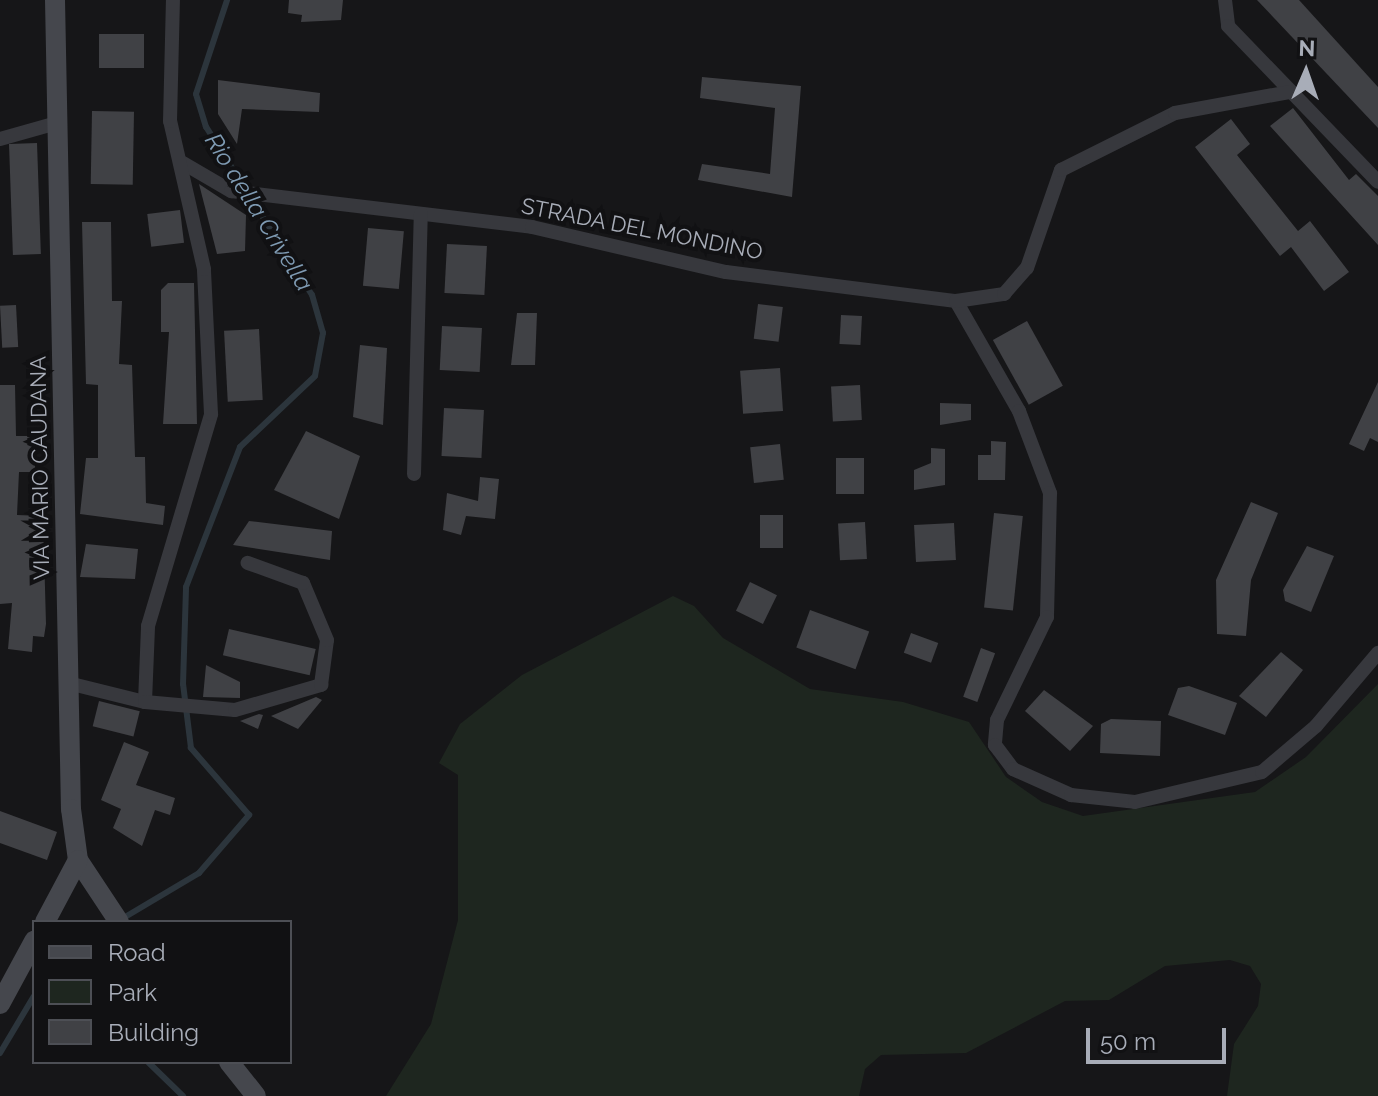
<!DOCTYPE html>
<html>
<head>
<meta charset="utf-8">
<style>
	body { margin:0 }
	#map { position:relative; width:1378px; height:1096px; overflow:hidden; background:#161618; font-family:Raleway,sans-serif }
	div>[style] { position:absolute }
	.green>* { inset:0; background:#1e261f }
	.stream>* { height:6px; margin:-3px; padding:0 3px; transform-origin:3px; border-radius:3px; background:#2c353c }
	.building>* { inset:0; background:#404145; transform-origin:0 0 }
	.street>* { height:14px; margin:-7px; padding:0 7px; transform-origin:7px; border-radius:7px; background:#37383d }
	.secondary>* { height:20px; margin:-10px; padding:0 10px; transform-origin:10px; border-radius:10px; background:#45474d }
	span { translate:-50% -50%; white-space:nowrap; text-align:center; line-height:1.15; -webkit-text-stroke:8px #111113; paint-order:stroke }
	.street-label { font-size:22px; color:#a8adb8 }
	.water-label { font-size:24px; color:#7f9bb3; font-style:italic }
	.legend { position:absolute; left:32px; top:920px; width:260px; height:144px; box-sizing:border-box; background:#111113; border:2px solid #4d4f55; margin:0; padding:10px 14px; list-style:none; font-size:24px; color:#a8adb8 }
	.legend li { display:flex; align-items:center; gap:16px; height:40px }
	.legend b { width:40px; border:2px solid #4d4f55 }
	.north { position:absolute; left:1266px; top:32px; width:80px; height:80px; -webkit-text-stroke:6px #111113; paint-order:stroke; rotate:2deg; font-size:22px; font-weight:700; line-height:32px; text-align:center; color:#a8adb8 }
	.north::after { content:''; display:block; margin:auto; width:28px; height:36px; background:#a8adb8; clip-path:polygon(50% 0,100% 100%,50% 72%,0 100%) }
	.scale { position:absolute; left:1086px; top:1028px; width:140px; height:36px; box-sizing:border-box; border:4px solid #a8adb8; border-top:0; padding-left:10px; font-size:24px; line-height:28px; white-space:nowrap; color:#a8adb8; -webkit-text-stroke:6px #111113; paint-order:stroke }
</style>
</head>
<body>
<div id="map">
	<div class="green">
		<div style="clip-path:polygon(673px 596px,694px 606px,723px 638px,810px 689px,903px 702px,969px 722px,1006px 777px,1042px 802px,1083px 816px,1255px 792px,1306px 757px,1378px 684px,1378px 1096px,1227px 1096px,1234px 1044px,1258px 1006px,1261px 984px,1250px 966px,1230px 960px,1165px 966px,1109px 1000px,1065px 1001px,966px 1053px,881px 1055px,865px 1069px,859px 1096px,386px 1096px,431px 1024px,458px 920px,458px 775px,439px 763px,460px 724px,522px 675px)"></div>
	</div>
	<div class="stream">
		<div style="left:120px;top:920px;width:92px;rotate:-30.7deg"></div>
		<div style="left:199px;top:873px;width:77px;rotate:-49.2deg"></div>
		<div style="left:249px;top:815px;width:89px;rotate:-130.9deg"></div>
		<div style="left:191px;top:748px;width:64px;rotate:-97.1deg"></div>
		<div style="left:183px;top:684px;width:97px;rotate:-88.2deg"></div>
		<div style="left:186px;top:587px;width:150px;rotate:-68.9deg"></div>
		<div style="left:240px;top:447px;width:103px;rotate:-43.4deg"></div>
		<div style="left:315px;top:376px;width:44px;rotate:-79.5deg"></div>
		<div style="left:323px;top:333px;width:40px;rotate:-106deg"></div>
		<div style="left:312px;top:295px;width:199px;rotate:-122.2deg"></div>
		<div style="left:206px;top:127px;width:34px;rotate:-107deg"></div>
		<div style="left:196px;top:94px;width:99px;rotate:-71.7deg"></div>
		<div style="left:0;top:1053px;width:66px;rotate:-59.2deg"></div>
		<div style="left:148px;top:1062px;width:49px;rotate:44.2deg"></div>
	</div>
	<div class="building">
		<div style="clip-path:polygon(289px 0,343px 0,341px 20px,301px 22px,302px 15px,288px 13px)"></div>
		<div style="clip-path:polygon(1257px 0,1299px 0,1378px 87px,1378px 128px)"></div>
		<div style="left:99px;top:34px;width:45px;height:34px"></div>
		<div style="clip-path:polygon(702px 77px,801px 86px,792px 197px,698px 180px,702px 164px,770px 174px,775px 108px,700px 98px)"></div>
		<div style="clip-path:polygon(218px 80px,320px 93px,319px 112px,242px 109px,237px 144px,218px 114px)"></div>
		<div style="clip-path:polygon(1293px 108px,1349px 180px,1356px 174px,1378px 196px,1378px 245px,1270px 126px)"></div>
		<div style="left:92px;top:111px;width:42px;height:73px;rotate:1deg"></div>
		<div style="clip-path:polygon(1231px 119px,1250px 144px,1237px 155px,1298px 231px,1310px 221px,1349px 272px,1324px 291px,1291px 247px,1280px 256px,1195px 147px)"></div>
		<div style="left:37px;top:143px;width:111px;height:28px;rotate:88deg"></div>
		<div style="clip-path:polygon(199px 184px,246px 215px,245px 251px,217px 254px)"></div>
		<div style="left:180px;top:210px;width:33px;height:33px;rotate:83deg"></div>
		<div style="clip-path:polygon(82px 222px,111px 222px,112px 301px,122px 301px,119px 364px,132px 365px,135px 457px,145px 457px,146px 503px,165px 506px,163px 525px,80px 514px,86px 458px,98px 458px,98px 385px,86px 384px)"></div>
		<div style="left:368px;top:228px;width:36px;height:58px;rotate:5deg"></div>
		<div style="left:447px;top:244px;width:40px;height:49px;rotate:3deg"></div>
		<div style="clip-path:polygon(168px 283px,194px 283px,197px 424px,163px 424px,169px 332px,161px 332px,161px 290px)"></div>
		<div style="left:758px;top:304px;width:25px;height:35px;rotate:7deg"></div>
		<div style="left:16px;top:305px;width:42px;height:16px;rotate:87deg"></div>
		<div style="clip-path:polygon(517px 313px,537px 313px,535px 365px,511px 365px)"></div>
		<div style="left:841px;top:315px;width:21px;height:29px;rotate:3deg"></div>
		<div style="left:1027px;top:321px;width:74px;height:39px;rotate:61deg"></div>
		<div style="left:442px;top:326px;width:40px;height:44px;rotate:3deg"></div>
		<div style="left:259px;top:329px;width:71px;height:35px;rotate:87deg"></div>
		<div style="clip-path:polygon(360px 345px,387px 348px,383px 425px,353px 417px)"></div>
		<div style="left:780px;top:368px;width:43px;height:40px;rotate:86deg"></div>
		<div style="clip-path:polygon(1378px 382px,1378px 442px,1370px 438px,1364px 451px,1349px 444px)"></div>
		<div style="clip-path:polygon(0 385px,15px 385px,16px 436px,35px 436px,35px 472px,19px 472px,17px 515px,43px 516px,46px 624px,44px 637px,33px 636px,32px 652px,8px 649px,12px 603px,0 604px)"></div>
		<div style="left:860px;top:385px;width:35px;height:29px;rotate:87deg"></div>
		<div style="clip-path:polygon(940px 403px,971px 404px,971px 420px,940px 425px)"></div>
		<div style="left:444px;top:408px;width:40px;height:48px;rotate:3deg"></div>
		<div style="clip-path:polygon(306px 431px,360px 456px,339px 519px,274px 490px)"></div>
		<div style="clip-path:polygon(991px 441px,1006px 442px,1005px 480px,978px 480px,978px 455px,991px 455px)"></div>
		<div style="left:780px;top:444px;width:36px;height:30px;rotate:84deg"></div>
		<div style="clip-path:polygon(931px 448px,945px 449px,945px 485px,914px 490px,914px 470px,931px 463px)"></div>
		<div style="left:836px;top:458px;width:28px;height:36px"></div>
		<div style="clip-path:polygon(480px 477px,499px 479px,495px 519px,466px 516px,461px 535px,443px 530px,447px 493px,478px 501px)"></div>
		<div style="clip-path:polygon(1251px 502px,1278px 513px,1251px 580px,1246px 636px,1217px 634px,1216px 580px)"></div>
		<div style="left:994px;top:513px;width:29px;height:95px;rotate:6deg"></div>
		<div style="left:760px;top:515px;width:23px;height:33px"></div>
		<div style="clip-path:polygon(249px 521px,332px 531px,330px 560px,233px 545px)"></div>
		<div style="left:865px;top:522px;width:37px;height:27px;rotate:87deg"></div>
		<div style="left:954px;top:523px;width:37px;height:40px;rotate:87deg"></div>
		<div style="clip-path:polygon(86px 544px,138px 549px,135px 579px,80px 577px)"></div>
		<div style="clip-path:polygon(1307px 546px,1334px 556px,1311px 612px,1285px 601px,1283px 590px)"></div>
		<div style="left:750px;top:582px;width:30px;height:32px;rotate:26deg"></div>
		<div style="left:810px;top:610px;width:63px;height:40px;rotate:20deg"></div>
		<div style="left:229px;top:629px;width:89px;height:27px;rotate:13deg"></div>
		<div style="left:911px;top:633px;width:29px;height:21px;rotate:20deg"></div>
		<div style="left:981px;top:648px;width:15px;height:52px;rotate:20deg"></div>
		<div style="clip-path:polygon(1281px 652px,1303px 670px,1266px 717px,1239px 696px)"></div>
		<div style="clip-path:polygon(206px 665px,240px 682px,240px 698px,203px 697px)"></div>
		<div style="clip-path:polygon(1189px 686px,1237px 703px,1225px 735px,1168px 715px,1178px 688px)"></div>
		<div style="clip-path:polygon(1044px 690px,1093px 726px,1070px 751px,1025px 711px)"></div>
		<div style="clip-path:polygon(316px 697px,322px 700px,298px 729px,271px 716px)"></div>
		<div style="left:99px;top:701px;width:42px;height:26px;rotate:14deg"></div>
		<div style="clip-path:polygon(263px 715px,258px 729px,240px 721px,259px 714px)"></div>
		<div style="clip-path:polygon(1111px 719px,1161px 721px,1160px 756px,1100px 753px,1101px 724px)"></div>
		<div style="clip-path:polygon(124px 742px,149px 752px,136px 785px,175px 798px,170px 815px,155px 810px,142px 846px,113px 828px,121px 809px,101px 800px)"></div>
		<div style="clip-path:polygon(0 811px,57px 832px,47px 860px,0 843px)"></div>
	</div>
	<div class="street">
		<div style="left:1225px;top:0;width:26px;rotate:83deg"></div>
		<div style="left:1228px;top:26px;width:216px;rotate:46.1deg"></div>
		<div style="left:0;top:139px;width:59px;rotate:-15.7deg"></div>
		<div style="left:183px;top:163px;width:56px;rotate:30.3deg"></div>
		<div style="left:231px;top:191px;width:303px;rotate:6.8deg"></div>
		<div style="left:532px;top:227px;width:199px;rotate:13.1deg"></div>
		<div style="left:726px;top:272px;width:232px;rotate:7.2deg"></div>
		<div style="left:956px;top:301px;width:127px;rotate:60.2deg"></div>
		<div style="left:1019px;top:411px;width:88px;rotate:69.3deg"></div>
		<div style="left:1050px;top:493px;width:124px;rotate:91.4deg"></div>
		<div style="left:1047px;top:617px;width:114px;rotate:115.9deg"></div>
		<div style="left:997px;top:720px;width:25px;rotate:95deg"></div>
		<div style="left:995px;top:745px;width:30px;rotate:53deg"></div>
		<div style="left:1013px;top:769px;width:64px;rotate:24.1deg"></div>
		<div style="left:1071px;top:795px;width:64px;rotate:6.2deg"></div>
		<div style="left:1135px;top:802px;width:130px;rotate:-13.3deg"></div>
		<div style="left:1262px;top:772px;width:71px;rotate:-40.4deg"></div>
		<div style="left:1316px;top:726px;width:96px;rotate:-49.7deg"></div>
		<div style="left:956px;top:301px;width:49px;rotate:-8.3deg"></div>
		<div style="left:1004px;top:294px;width:35px;rotate:-49deg"></div>
		<div style="left:1027px;top:268px;width:104px;rotate:-70.9deg"></div>
		<div style="left:1061px;top:170px;width:127px;rotate:-26.6deg"></div>
		<div style="left:1175px;top:113px;width:116px;rotate:-10.4deg"></div>
		<div style="left:414px;top:474px;width:260px;rotate:-88.5deg"></div>
		<div style="left:68px;top:683px;width:79px;rotate:13.9deg"></div>
		<div style="left:145px;top:702px;width:76px;rotate:-87.7deg"></div>
		<div style="left:148px;top:626px;width:221px;rotate:-73.4deg"></div>
		<div style="left:211px;top:414px;width:145px;rotate:-92.8deg"></div>
		<div style="left:204px;top:269px;width:152px;rotate:-102.9deg"></div>
		<div style="left:170px;top:121px;width:121px;rotate:-88.6deg"></div>
		<div style="left:145px;top:702px;width:90px;rotate:5.1deg"></div>
		<div style="left:235px;top:710px;width:90px;rotate:-16.2deg"></div>
		<div style="left:321px;top:685px;width:45px;rotate:-82.4deg"></div>
		<div style="left:327px;top:640px;width:62px;rotate:-112.8deg"></div>
		<div style="left:303px;top:583px;width:59px;rotate:-160deg"></div>
	</div>
	<div class="secondary">
		<div style="left:55px;top:0;width:809px;rotate:88.87deg"></div>
		<div style="left:71px;top:809px;width:51px;rotate:82.2deg"></div>
		<div style="left:78px;top:860px;width:74px;rotate:56.5deg"></div>
		<div style="left:45px;top:922px;width:70px;rotate:-62deg"></div>
		<div style="left:0;top:1004px;width:72px;rotate:-61.6deg"></div>
		<div style="left:229px;top:1062px;width:43px;rotate:51.5deg"></div>
	</div>
	<div class="street-label">
		<span style="left:642px;top:229px;rotate:11deg">STRADA DEL MONDINO</span>
		<span style="left:40px;top:468px;rotate:-91deg">VIA MARIO CAUDANA</span>
	</div>
	<div class="water-label">
		<span style="left:259px;top:212px;rotate:58deg">Rio della Crivella</span>
	</div>
	<ul class="legend">
	<li><b style="height:10px;background:#45474d"></b>Road</li>
	<li><b style="height:22px;background:#1e261f"></b>Park</li>
	<li><b style="height:22px;background:#404145"></b>Building</li>
	</ul>
	<div class="north">N</div>
	<div class="scale">50 m</div>
</div>
</body>
</html>
